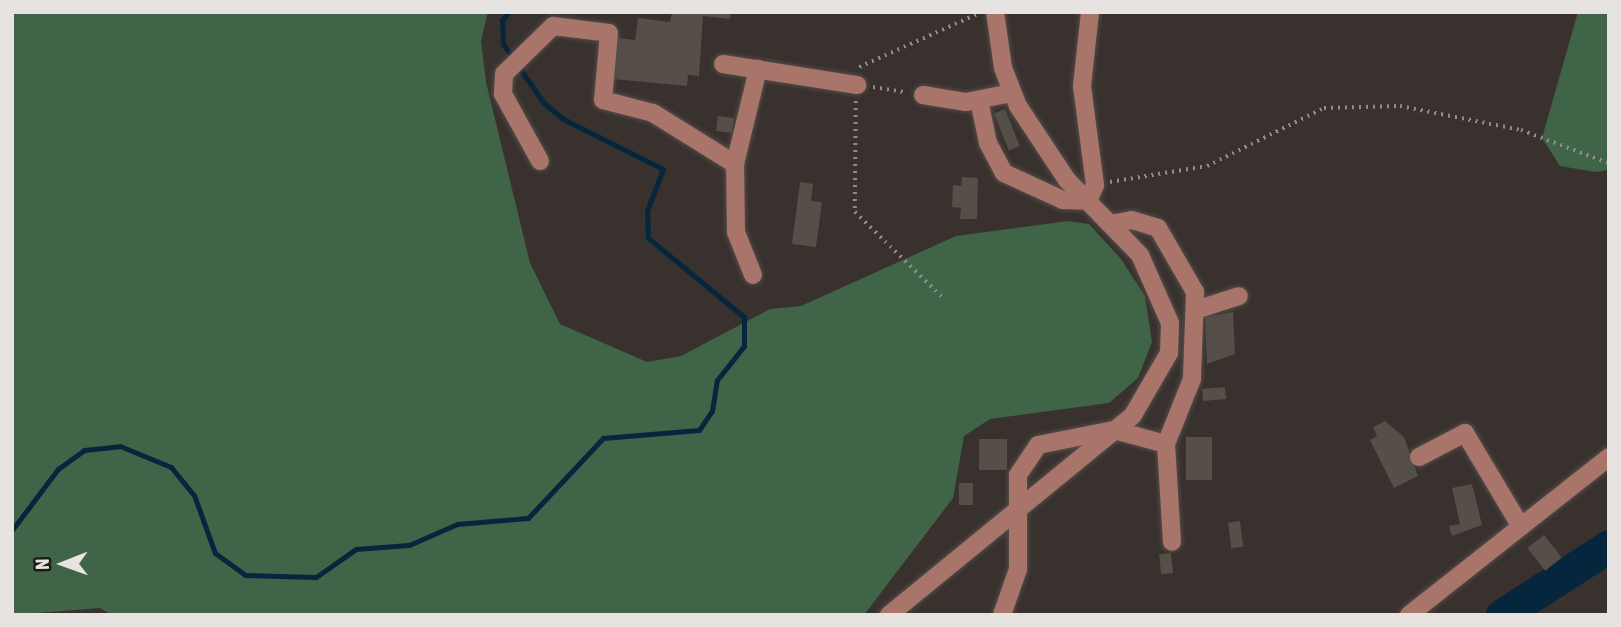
<!DOCTYPE html>
<html>
<head>
<meta charset="utf-8">
<style>
	body { margin:0 }
	#map { position:relative; width:1621px; height:627px; overflow:hidden; background:#38312d; font-family:"Asap Condensed",sans-serif }
	div>[style] { position:absolute }
	.green>* { inset:0; background:#406447 }
	.stream>* { height:5px; margin:-2.5px; padding:0 2.5px; transform-origin:2.5px; border-radius:2.5px; background:#05263c }
	.river>* { height:33px; margin:-16.5px; padding:0 16.5px; transform-origin:16.5px; border-radius:16.5px; background:#05263c }
	.building>* { inset:0; background:#554e49; transform-origin:0 0 }
	.path>* { height:3.5px; margin-top:-1.75px; transform-origin:0; background:repeating-linear-gradient(90deg,#918c88 0 2px,transparent 0 7px) }
	.roads { filter:drop-shadow(0 0 2px #544d4a) drop-shadow(0 0 2px #544d4a) }
	.minor>* { height:18px; margin:-9px; padding:0 9px; transform-origin:9px; border-radius:9px; background:#a9756b }
	span { translate:-50% -50%; white-space:nowrap; text-align:center; line-height:1.15; -webkit-text-stroke:5px #1d1a18; paint-order:stroke }
	.frame { position:absolute; inset:0; border:14px solid #e7e3e0; pointer-events:none }
	.north { position:absolute; left:28px; top:529px; width:70px; height:70px; -webkit-text-stroke:5px #1d1a18; paint-order:stroke; rotate:269deg; font-size:19px; font-weight:700; line-height:28px; text-align:center; color:#e7e3e0 }
	.north::after { content:''; display:block; margin:auto; width:24px; height:32px; background:#e7e3e0; clip-path:polygon(50% 0,100% 100%,50% 72%,0 100%) }
</style>
</head>
<body>
<div id="map">
	<div class="green">
		<div style="clip-path:polygon(12px 12px,488px 12px,481px 41px,486px 82px,530px 263px,560px 324px,647px 362px,681px 356px,770px 309px,801px 306px,956px 236px,1068px 221px,1089px 224px,1121px 259px,1145px 296px,1152px 342px,1138px 378px,1109px 403px,990px 419px,964px 436px,953px 498px,864px 615px,112px 615px,100px 608px,12px 615px)"></div>
		<div style="clip-path:polygon(1578px 12px,1609px 12px,1609px 170px,1595px 172px,1560px 166px,1542px 138px)"></div>
	</div>
	<div class="stream">
		<div style="left:12px;top:530px;width:76px;rotate:-53deg"></div>
		<div style="left:58px;top:469px;width:32px;rotate:-36deg"></div>
		<div style="left:84px;top:450px;width:36px;rotate:-6deg"></div>
		<div style="left:120px;top:446px;width:55px;rotate:22.4deg"></div>
		<div style="left:171px;top:467px;width:36px;rotate:51deg"></div>
		<div style="left:194px;top:495px;width:62px;rotate:70.1deg"></div>
		<div style="left:215px;top:553px;width:37px;rotate:36deg"></div>
		<div style="left:245px;top:575px;width:71px;rotate:1.6deg"></div>
		<div style="left:316px;top:577px;width:49px;rotate:-35deg"></div>
		<div style="left:356px;top:549px;width:53px;rotate:-4.3deg"></div>
		<div style="left:409px;top:545px;width:52px;rotate:-23.6deg"></div>
		<div style="left:457px;top:524px;width:71px;rotate:-4.8deg"></div>
		<div style="left:528px;top:518px;width:110px;rotate:-46.8deg"></div>
		<div style="left:603px;top:438px;width:96px;rotate:-4.8deg"></div>
		<div style="left:699px;top:430px;width:23px;rotate:-56deg"></div>
		<div style="left:712px;top:411px;width:31px;rotate:-81deg"></div>
		<div style="left:717px;top:380px;width:43px;rotate:-51.5deg"></div>
		<div style="left:744px;top:346px;width:29px;rotate:-90deg"></div>
		<div style="left:744px;top:317px;width:124px;rotate:-140.5deg"></div>
		<div style="left:648px;top:238px;width:27px;rotate:-92deg"></div>
		<div style="left:647px;top:211px;width:45px;rotate:-69.1deg"></div>
		<div style="left:663px;top:169px;width:112px;rotate:-153.4deg"></div>
		<div style="left:563px;top:119px;width:26px;rotate:-140deg"></div>
		<div style="left:543px;top:102px;width:70px;rotate:-124.6deg"></div>
		<div style="left:503px;top:44px;width:24px;rotate:-92deg"></div>
		<div style="left:502px;top:20px;width:11px;rotate:-49deg"></div>
	</div>
	<div class="river">
		<div style="left:1502px;top:615px;width:127px;rotate:-32.8deg"></div>
	</div>
	<div class="building">
		<div style="clip-path:polygon(672px 12px,731px 12px,730px 19px,703px 16px,699px 76px,688px 75px,687px 86px,613px 79px,618px 38px,635px 40px,638px 18px,670px 22px)"></div>
		<div style="left:1005px;top:109px;width:40px;height:12px;rotate:68deg"></div>
		<div style="left:718px;top:116px;width:16px;height:15px;rotate:7deg"></div>
		<div style="clip-path:polygon(962px 177px,978px 178px,977px 219px,960px 219px,961px 208px,952px 207px,953px 185px,961px 186px)"></div>
		<div style="clip-path:polygon(800px 182px,813px 184px,811px 201px,822px 202px,816px 247px,792px 244px)"></div>
		<div style="clip-path:polygon(1233px 312px,1235px 354px,1207px 364px,1205px 317px)"></div>
		<div style="left:1225px;top:387px;width:12px;height:23px;rotate:85deg"></div>
		<div style="clip-path:polygon(1385px 421px,1404px 437px,1418px 476px,1394px 488px,1370px 440px,1377px 436px,1373px 427px)"></div>
		<div style="left:1186px;top:437px;width:26px;height:43px"></div>
		<div style="left:979px;top:439px;width:28px;height:31px"></div>
		<div style="left:959px;top:483px;width:14px;height:22px"></div>
		<div style="clip-path:polygon(1472px 484px,1482px 525px,1452px 536px,1449px 526px,1460px 524px,1452px 488px)"></div>
		<div style="left:1240px;top:521px;width:26px;height:12px;rotate:83deg"></div>
		<div style="left:1544px;top:535px;width:29px;height:21px;rotate:52deg"></div>
		<div style="left:1171px;top:553px;width:20px;height:12px;rotate:84deg"></div>
	</div>
	<div class="path">
		<div style="left:859px;top:67px;width:133px;rotate:-24.1deg"></div>
		<div style="left:873px;top:87px;width:33px;rotate:9deg"></div>
		<div style="left:856px;top:101px;width:111px;rotate:90.5deg"></div>
		<div style="left:855px;top:212px;width:122px;rotate:44.3deg"></div>
		<div style="left:1110px;top:182px;width:98px;rotate:-9.4deg"></div>
		<div style="left:1207px;top:166px;width:131px;rotate:-26.4deg"></div>
		<div style="left:1324px;top:108px;width:76px;rotate:-1.5deg"></div>
		<div style="left:1400px;top:106px;width:123px;rotate:11.2deg"></div>
		<div style="left:1521px;top:130px;width:94px;rotate:20.6deg"></div>
	</div>
	<div class="roads">
		<div class="minor">
			<div style="left:723px;top:64px;width:136px;rotate:8.9deg"></div>
			<div style="left:923px;top:95px;width:44px;rotate:9.2deg"></div>
			<div style="left:966px;top:102px;width:47px;rotate:-11.1deg"></div>
			<div style="left:979px;top:100px;width:44px;rotate:78.2deg"></div>
			<div style="left:988px;top:143px;width:34px;rotate:62deg"></div>
			<div style="left:1004px;top:173px;width:65px;rotate:24.6deg"></div>
			<div style="left:1063px;top:200px;width:25px;rotate:2deg"></div>
			<div style="left:1088px;top:201px;width:17px;rotate:-66deg"></div>
			<div style="left:1095px;top:185px;width:100px;rotate:-97.5deg"></div>
			<div style="left:1082px;top:86px;width:74px;rotate:-83.8deg"></div>
			<div style="left:540px;top:161px;width:77px;rotate:-118.9deg"></div>
			<div style="left:503px;top:94px;width:20px;rotate:-87deg"></div>
			<div style="left:504px;top:74px;width:69px;rotate:-44.4deg"></div>
			<div style="left:553px;top:26px;width:56px;rotate:7.1deg"></div>
			<div style="left:609px;top:33px;width:67px;rotate:95.1deg"></div>
			<div style="left:603px;top:100px;width:52px;rotate:14.6deg"></div>
			<div style="left:653px;top:113px;width:97px;rotate:31.9deg"></div>
			<div style="left:1110px;top:224px;width:22px;rotate:-10deg"></div>
			<div style="left:1132px;top:220px;width:27px;rotate:17deg"></div>
			<div style="left:1158px;top:228px;width:74px;rotate:60deg"></div>
			<div style="left:1195px;top:292px;width:87px;rotate:92deg"></div>
			<div style="left:1192px;top:379px;width:70px;rotate:111.8deg"></div>
			<div style="left:1166px;top:444px;width:98px;rotate:86.5deg"></div>
			<div style="left:753px;top:275px;width:46px;rotate:-111.6deg"></div>
			<div style="left:736px;top:232px;width:68px;rotate:-90.8deg"></div>
			<div style="left:735px;top:164px;width:98px;rotate:-76.4deg"></div>
			<div style="left:1196px;top:310px;width:45px;rotate:-18deg"></div>
			<div style="left:1419px;top:457px;width:52px;rotate:-27.6deg"></div>
			<div style="left:1465px;top:433px;width:109px;rotate:59.2deg"></div>
			<div style="left:889px;top:615px;width:315px;rotate:-39.3deg"></div>
			<div style="left:1133px;top:415px;width:72px;rotate:-59.9deg"></div>
			<div style="left:1169px;top:353px;width:30px;rotate:-88deg"></div>
			<div style="left:1170px;top:323px;width:74px;rotate:-113.8deg"></div>
			<div style="left:1140px;top:255px;width:105px;rotate:-134.2deg"></div>
			<div style="left:1067px;top:180px;width:89px;rotate:-123.5deg"></div>
			<div style="left:1018px;top:106px;width:41px;rotate:-111.5deg"></div>
			<div style="left:1003px;top:68px;width:57px;rotate:-98.1deg"></div>
			<div style="left:1002px;top:615px;width:49px;rotate:-70.8deg"></div>
			<div style="left:1018px;top:569px;width:94px;rotate:-90deg"></div>
			<div style="left:1018px;top:475px;width:36px;rotate:-56deg"></div>
			<div style="left:1038px;top:445px;width:77px;rotate:-11.2deg"></div>
			<div style="left:1114px;top:430px;width:54px;rotate:15.1deg"></div>
			<div style="left:1409px;top:615px;width:255px;rotate:-38.3deg"></div>
		</div>
	</div>
	<div class="frame"></div>
	<div class="north">N</div>
</div>
</body>
</html>
